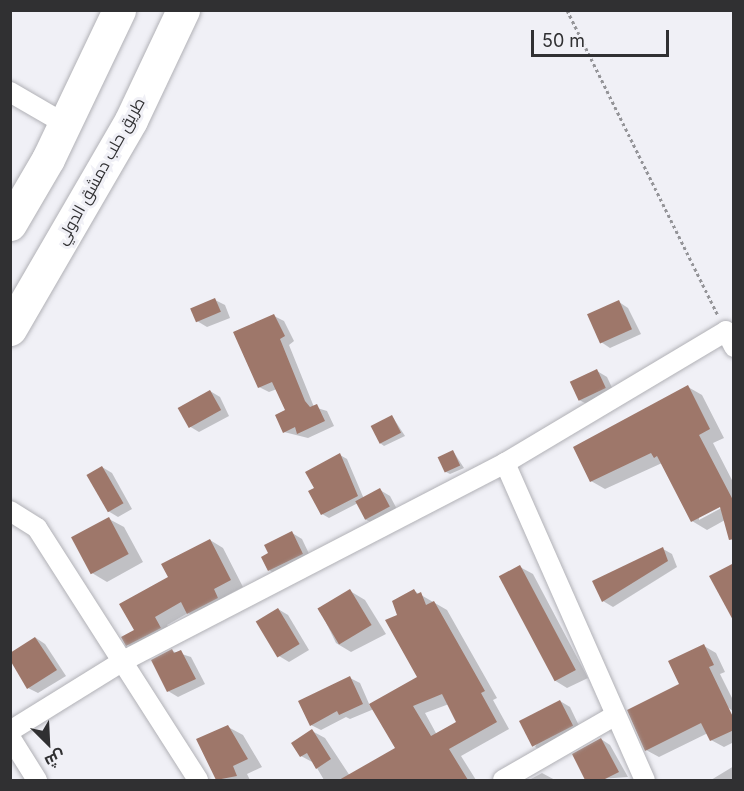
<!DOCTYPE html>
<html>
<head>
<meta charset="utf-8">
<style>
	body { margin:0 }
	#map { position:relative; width:744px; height:791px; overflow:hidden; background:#f0f0f6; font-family:Inter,Cairo,sans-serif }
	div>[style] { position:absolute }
	.shadow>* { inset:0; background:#0003 }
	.building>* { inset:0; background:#9e776a; transform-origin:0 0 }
	.path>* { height:3px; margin-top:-1.5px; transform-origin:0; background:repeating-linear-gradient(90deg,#949498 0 3px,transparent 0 6px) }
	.roads { filter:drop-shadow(0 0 2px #b1b1b6) drop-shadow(0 0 2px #b1b1b6) }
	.minor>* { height:20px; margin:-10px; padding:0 10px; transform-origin:10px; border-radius:10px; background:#fff }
	.motorway>* { height:33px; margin:-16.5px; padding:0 16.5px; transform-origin:16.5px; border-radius:16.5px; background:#fff }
	span { translate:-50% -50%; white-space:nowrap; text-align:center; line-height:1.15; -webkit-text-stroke:6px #f0f0f6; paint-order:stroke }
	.street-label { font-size:16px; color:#303032 }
	.frame { position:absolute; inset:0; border:12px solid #303032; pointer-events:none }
	.north { position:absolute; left:18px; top:713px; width:60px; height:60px; -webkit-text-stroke:4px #f0f0f6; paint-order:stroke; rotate:156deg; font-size:16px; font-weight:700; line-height:24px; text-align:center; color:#303032 }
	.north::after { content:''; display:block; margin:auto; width:21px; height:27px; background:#303032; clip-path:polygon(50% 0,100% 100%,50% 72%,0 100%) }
	.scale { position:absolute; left:531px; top:30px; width:138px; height:27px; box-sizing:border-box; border:3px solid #303032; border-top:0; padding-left:8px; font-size:18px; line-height:21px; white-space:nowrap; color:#303032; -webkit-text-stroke:4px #f0f0f6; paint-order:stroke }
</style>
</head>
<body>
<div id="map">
	<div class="shadow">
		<div style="clip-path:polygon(215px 300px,225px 305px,230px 318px,207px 327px,197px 321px)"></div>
		<div style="clip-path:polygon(619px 302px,628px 308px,641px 334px,610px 348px,601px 342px)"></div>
		<div style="clip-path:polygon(274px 316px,284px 321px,294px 341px,289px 345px,314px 407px,327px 411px,334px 426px,308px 438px,284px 432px,287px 411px,277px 389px,269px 392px,259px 387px)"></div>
		<div style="clip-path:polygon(597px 371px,607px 377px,615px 394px,589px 405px,579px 400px)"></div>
		<div style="clip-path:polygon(evenodd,688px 387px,702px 395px,724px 438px,713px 443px,734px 484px,734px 538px,725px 520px,707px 530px,692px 521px,662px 463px,605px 489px,591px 481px,688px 387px,726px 503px,727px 505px,699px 520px,699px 517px,726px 503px)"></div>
		<div style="clip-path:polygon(210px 391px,220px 397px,229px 416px,199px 432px,189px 426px)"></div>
		<div style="clip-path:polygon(392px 416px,405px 436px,384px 446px,380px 443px)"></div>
		<div style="clip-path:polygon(453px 451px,464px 468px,450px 474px,446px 472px)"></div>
		<div style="clip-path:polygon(340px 455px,347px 459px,364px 499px,380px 490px,390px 496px,399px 513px,375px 525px,365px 519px,358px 503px,329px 518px,322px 514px,316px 489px)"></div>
		<div style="clip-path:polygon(102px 467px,112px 473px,132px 509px,118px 517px,108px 511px)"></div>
		<div style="clip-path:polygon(109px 519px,124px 527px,143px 562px,107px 582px,92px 573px)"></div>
		<div style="clip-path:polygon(292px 533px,302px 539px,312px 560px,278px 576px,269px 570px)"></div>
		<div style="clip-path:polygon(210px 540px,223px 548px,243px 587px,226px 596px,230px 605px,201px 620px,188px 613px,167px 625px,173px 635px,140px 652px,128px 645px,170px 577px)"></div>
		<div style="clip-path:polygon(663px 549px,672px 554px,677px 567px,613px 607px,603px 601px)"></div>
		<div style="clip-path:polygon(520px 567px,533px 574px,588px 678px,567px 688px,554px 680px)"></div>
		<div style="clip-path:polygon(350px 591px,365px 600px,386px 634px,351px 652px,336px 643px,319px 608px)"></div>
		<div style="clip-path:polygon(evenodd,414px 591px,447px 610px,497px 698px,493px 700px,509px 729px,461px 756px,476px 780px,324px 780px,314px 763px,301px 756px,312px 731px,325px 738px,350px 776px,397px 748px,374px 709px,350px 719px,346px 717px,321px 730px,311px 725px,350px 678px,360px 683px,370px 706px,419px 678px,399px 616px,414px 591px,449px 704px,458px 723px,437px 735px,425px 713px,449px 704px)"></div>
		<div style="clip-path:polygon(278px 609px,288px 615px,309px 650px,289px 662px,279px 656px,258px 622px)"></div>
		<div style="clip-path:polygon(36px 638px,45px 644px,66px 676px,38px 693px,28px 688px)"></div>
		<div style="clip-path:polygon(704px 646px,716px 653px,725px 672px,720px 674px,734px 702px,734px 712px,725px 705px,734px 724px,734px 742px,724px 747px,711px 740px,708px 733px,659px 757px,646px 750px)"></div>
		<div style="clip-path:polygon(172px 651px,191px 657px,205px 684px,178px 697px,168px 691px)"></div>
		<div style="clip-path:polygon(560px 701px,570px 707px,582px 732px,544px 752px,535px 747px)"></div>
		<div style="clip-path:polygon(228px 727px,243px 735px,262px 767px,247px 774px,250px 780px,217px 780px,198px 740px)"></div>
		<div style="clip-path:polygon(601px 739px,610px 745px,628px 777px,587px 780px,573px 755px)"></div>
		<div style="clip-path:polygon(734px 766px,734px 780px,711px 780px)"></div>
		<div style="clip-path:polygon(542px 773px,555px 780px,529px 780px)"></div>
	</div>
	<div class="building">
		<div style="left:215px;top:298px;width:15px;height:27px;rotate:67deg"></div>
		<div style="left:619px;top:300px;width:32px;height:35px;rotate:66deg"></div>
		<div style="clip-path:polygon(274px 314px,285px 336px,280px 339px,305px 401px,310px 407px,317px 404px,325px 421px,297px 434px,295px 427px,283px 433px,275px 415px,285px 410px,272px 382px,258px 388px,233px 332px)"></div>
		<div style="left:597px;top:369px;width:21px;height:30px;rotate:65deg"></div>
		<div style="clip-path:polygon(688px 385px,710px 429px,699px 435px,734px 502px,734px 539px,729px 540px,720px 507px,691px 522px,657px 456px,654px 458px,651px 453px,590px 482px,573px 447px)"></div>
		<div style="left:210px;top:390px;width:23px;height:37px;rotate:61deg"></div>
		<div style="left:392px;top:415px;width:20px;height:24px;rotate:63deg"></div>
		<div style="left:453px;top:450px;width:17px;height:17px;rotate:65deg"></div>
		<div style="clip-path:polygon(340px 453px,358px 496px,321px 515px,308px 491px,314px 488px,305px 472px)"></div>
		<div style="left:102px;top:466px;width:43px;height:18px;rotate:60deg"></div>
		<div style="left:380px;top:488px;width:21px;height:28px;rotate:62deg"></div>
		<div style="left:109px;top:517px;width:42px;height:43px;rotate:62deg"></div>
		<div style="clip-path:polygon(292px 531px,303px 554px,268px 571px,261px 557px,268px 553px,264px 545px)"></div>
		<div style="clip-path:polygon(210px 539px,231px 580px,214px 589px,218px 598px,187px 614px,181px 602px,155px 617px,161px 628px,126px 646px,121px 637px,134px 630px,119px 604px,168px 577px,161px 564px)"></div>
		<div style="clip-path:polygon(663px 547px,668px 561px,602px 602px,592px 581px)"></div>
		<div style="clip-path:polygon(734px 563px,734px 622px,709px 576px)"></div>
		<div style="left:520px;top:565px;width:119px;height:24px;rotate:62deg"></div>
		<div style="left:350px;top:589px;width:42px;height:38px;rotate:59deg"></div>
		<div style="clip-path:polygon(evenodd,414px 589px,417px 594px,421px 592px,426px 605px,434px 601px,485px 691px,481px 693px,497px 722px,449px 749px,468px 780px,339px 780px,395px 748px,369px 704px,417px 677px,385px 620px,397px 615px,392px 601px,414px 589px,442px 694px,456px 722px,431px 736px,413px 706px,442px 694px)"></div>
		<div style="left:278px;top:608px;width:42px;height:26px;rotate:59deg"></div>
		<div style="clip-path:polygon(35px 637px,57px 670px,27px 689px,10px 660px,10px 653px)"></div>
		<div style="clip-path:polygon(704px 644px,714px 665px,709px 667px,734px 719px,734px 730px,710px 741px,701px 723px,645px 751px,627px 710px,679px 684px,668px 661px)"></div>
		<div style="clip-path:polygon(172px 649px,174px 653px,181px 650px,196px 679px,167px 692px,151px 660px)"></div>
		<div style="clip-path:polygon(350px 676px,363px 704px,339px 715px,337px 711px,310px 726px,298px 701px)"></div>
		<div style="left:560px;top:700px;width:29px;height:46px;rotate:63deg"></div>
		<div style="clip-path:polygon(228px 725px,248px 759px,233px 766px,237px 776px,216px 780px,196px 739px)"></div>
		<div style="clip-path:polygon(312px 729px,331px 759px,316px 769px,307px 753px,300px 757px,291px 743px)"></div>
		<div style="clip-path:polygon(601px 738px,619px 772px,603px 780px,585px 780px,572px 754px)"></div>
	</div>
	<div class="path">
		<div style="left:567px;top:10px;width:341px;rotate:63.7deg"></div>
	</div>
	<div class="roads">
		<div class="minor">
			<div style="left:10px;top:92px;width:64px;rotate:30.2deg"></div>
			<div style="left:505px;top:463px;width:347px;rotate:66.2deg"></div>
			<div style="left:10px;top:511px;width:32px;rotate:32deg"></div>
			<div style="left:37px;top:528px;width:299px;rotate:57.4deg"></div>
			<div style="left:10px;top:731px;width:133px;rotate:-31.8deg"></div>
			<div style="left:123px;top:661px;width:430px;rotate:-27.4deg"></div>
			<div style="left:505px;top:463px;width:257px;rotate:-30.8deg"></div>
			<div style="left:726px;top:331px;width:18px;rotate:63deg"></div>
			<div style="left:10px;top:737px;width:51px;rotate:57.9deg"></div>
			<div style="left:503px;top:780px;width:130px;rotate:-29.9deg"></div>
		</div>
		<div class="motorway">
			<div style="left:10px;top:224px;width:75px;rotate:-59.7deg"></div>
			<div style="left:48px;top:159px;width:165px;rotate:-64.5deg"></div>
			<div style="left:10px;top:329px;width:241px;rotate:-59.9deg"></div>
			<div style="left:131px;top:120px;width:122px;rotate:-64.7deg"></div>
		</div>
	</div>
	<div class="street-label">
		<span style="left:100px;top:171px;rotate:-61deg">طريق حلب دمشق الدولي</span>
	</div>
	<div class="frame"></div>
	<div class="north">ش</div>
	<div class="scale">50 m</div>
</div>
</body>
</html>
